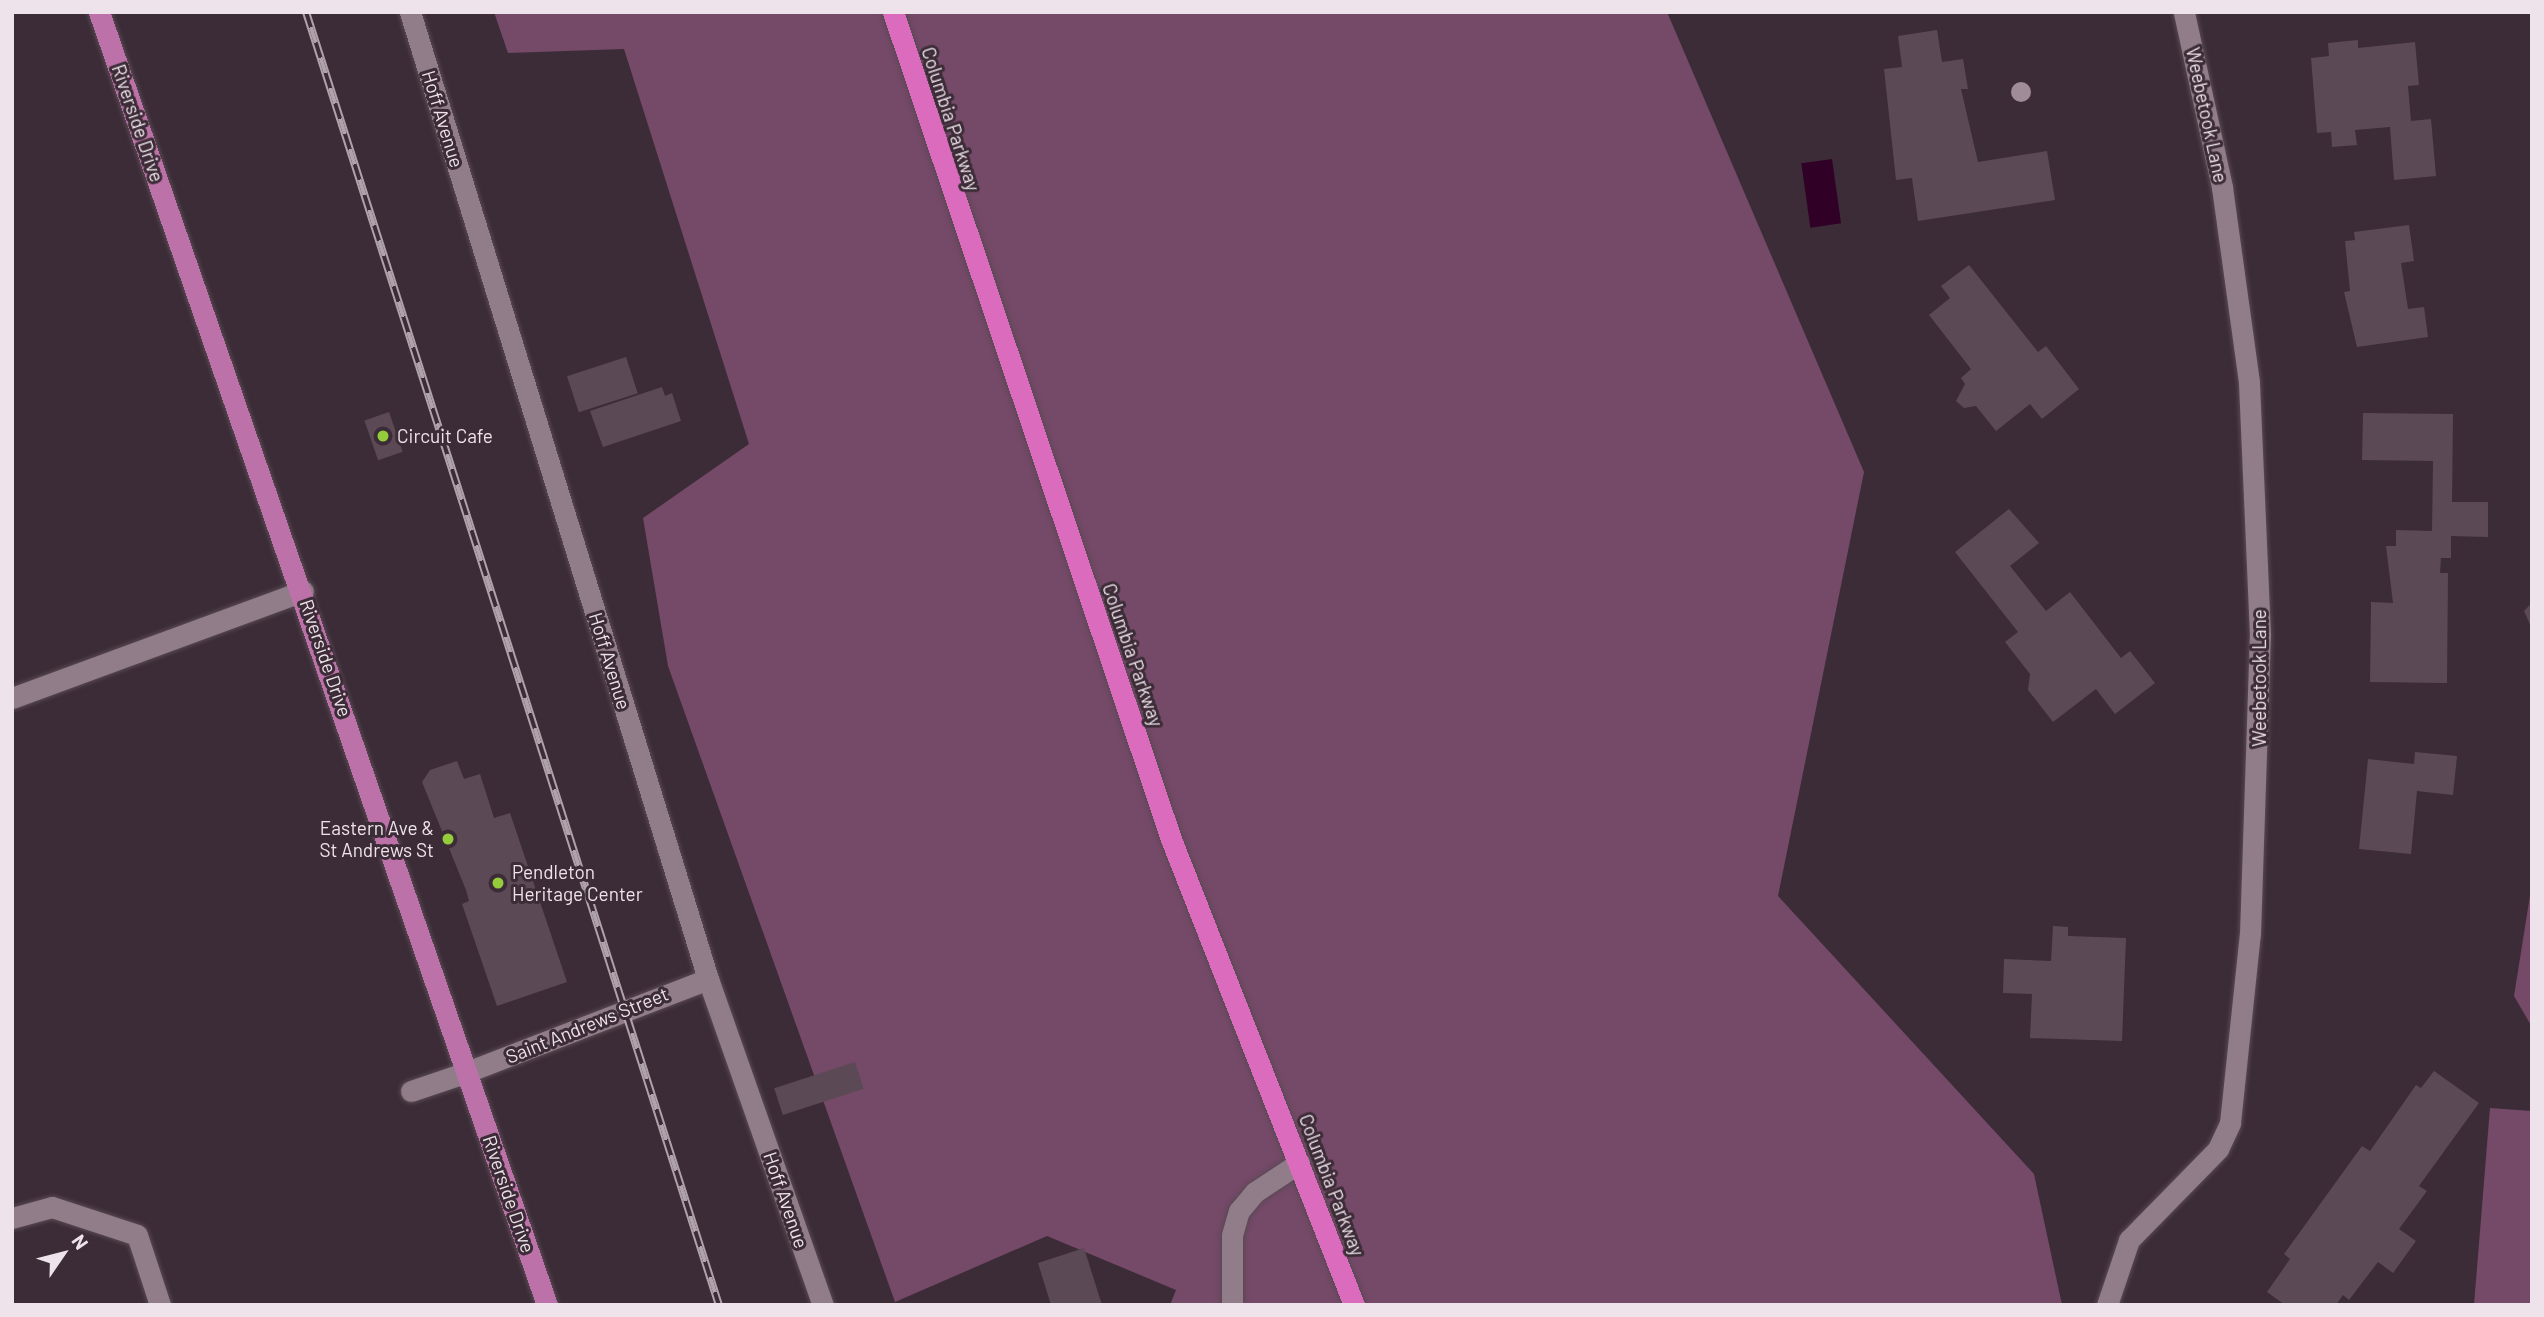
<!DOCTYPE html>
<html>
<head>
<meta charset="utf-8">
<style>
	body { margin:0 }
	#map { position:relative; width:2544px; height:1317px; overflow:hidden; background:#3c2c37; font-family:Barlow,sans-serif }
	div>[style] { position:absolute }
	.green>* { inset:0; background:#754968 }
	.water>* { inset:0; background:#310027; transform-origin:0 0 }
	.building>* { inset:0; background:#5b4a55; transform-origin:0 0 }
	.roads { filter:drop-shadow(0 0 2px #584a53) drop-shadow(0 0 2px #584a53) }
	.lane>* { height:21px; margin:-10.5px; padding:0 10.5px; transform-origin:10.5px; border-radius:10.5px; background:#907d89 }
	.street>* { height:21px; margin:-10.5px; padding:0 10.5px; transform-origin:10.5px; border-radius:10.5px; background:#907d89 }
	.primary>* { height:21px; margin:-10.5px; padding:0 10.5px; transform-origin:10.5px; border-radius:10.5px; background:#bc72a8 }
	.highway>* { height:21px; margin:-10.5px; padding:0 10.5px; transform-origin:10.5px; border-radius:10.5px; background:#da6bbd }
	.rail>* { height:8px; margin-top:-4px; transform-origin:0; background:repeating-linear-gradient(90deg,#3c2c37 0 16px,#afa2ab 0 32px); box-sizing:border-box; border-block:2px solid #afa2ab }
	.trees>* { width:20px; height:20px; margin:-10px; border-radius:50%; background:#a08c99 }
	.dots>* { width:19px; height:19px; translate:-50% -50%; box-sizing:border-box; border:4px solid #3c2c37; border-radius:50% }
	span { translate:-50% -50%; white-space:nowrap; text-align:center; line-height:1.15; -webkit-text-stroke:6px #3c2c37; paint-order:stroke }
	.street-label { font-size:19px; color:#eee3ea }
	.poi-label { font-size:19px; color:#eee3ea }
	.left { translate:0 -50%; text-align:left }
	.right { translate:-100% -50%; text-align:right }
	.frame { position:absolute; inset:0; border:14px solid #eee3ea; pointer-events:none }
	.north { position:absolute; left:28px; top:1219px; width:70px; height:70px; -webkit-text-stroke:5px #3c2c37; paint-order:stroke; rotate:55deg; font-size:19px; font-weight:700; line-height:28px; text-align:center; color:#eee3ea }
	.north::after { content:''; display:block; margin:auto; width:24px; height:32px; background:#eee3ea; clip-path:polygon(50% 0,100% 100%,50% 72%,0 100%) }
</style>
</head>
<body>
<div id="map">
	<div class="green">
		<div style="clip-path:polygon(494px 12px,1667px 12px,1864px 472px,1778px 896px,2034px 1174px,2062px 1305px,1170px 1305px,1176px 1290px,1047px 1236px,895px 1302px,668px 666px,643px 518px,749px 444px,624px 49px,508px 53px)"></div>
		<div style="clip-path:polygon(2532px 883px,2532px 1027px,2514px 996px)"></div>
		<div style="clip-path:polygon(2490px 1108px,2532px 1111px,2532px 1305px,2474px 1305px)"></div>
	</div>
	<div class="water">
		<div style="left:1832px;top:159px;width:65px;height:31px;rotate:82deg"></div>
	</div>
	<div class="building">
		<div style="clip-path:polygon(1937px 30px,1942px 62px,1963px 59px,1968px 89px,1961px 89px,1978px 162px,2047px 151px,2055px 200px,1918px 221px,1912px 178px,1896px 180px,1884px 69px,1902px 67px,1898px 36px)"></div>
		<div style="clip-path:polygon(2358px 40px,2358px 48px,2415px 42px,2419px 85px,2408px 86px,2411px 121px,2431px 119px,2436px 176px,2394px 180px,2390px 127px,2355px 130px,2357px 145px,2332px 147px,2331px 132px,2317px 133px,2311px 58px,2329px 56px,2328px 43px)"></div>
		<div style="clip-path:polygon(2409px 225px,2414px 261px,2401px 263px,2408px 309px,2424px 307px,2428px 337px,2357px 347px,2344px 292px,2350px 291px,2345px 241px,2355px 240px,2354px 232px)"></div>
		<div style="clip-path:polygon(1969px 265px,2038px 352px,2046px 346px,2079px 389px,2042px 419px,2030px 404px,1996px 431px,1976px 406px,1964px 408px,1956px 401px,1965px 384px,1961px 378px,1971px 369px,1929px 315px,1950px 298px,1941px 286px)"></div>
		<div style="left:626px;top:357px;width:38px;height:62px;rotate:72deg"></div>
		<div style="clip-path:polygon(662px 387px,665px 396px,672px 393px,681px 421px,603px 447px,590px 411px)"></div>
		<div style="left:389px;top:412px;width:42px;height:26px;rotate:71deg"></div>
		<div style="clip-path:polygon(2363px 413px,2453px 414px,2452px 502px,2488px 502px,2488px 537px,2451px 536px,2451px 558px,2441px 558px,2440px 573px,2448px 573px,2447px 683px,2370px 682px,2371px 602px,2393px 603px,2386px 546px,2396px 546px,2396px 530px,2432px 531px,2433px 461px,2362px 460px)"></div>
		<div style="clip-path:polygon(2009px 509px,2039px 543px,2010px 566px,2046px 611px,2070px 592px,2121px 658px,2130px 651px,2155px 683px,2115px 714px,2096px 689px,2053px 722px,2028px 690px,2030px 674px,2005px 642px,2018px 632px,1955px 552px)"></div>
		<div style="clip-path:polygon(2532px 603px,2532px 629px,2524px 611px)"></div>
		<div style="clip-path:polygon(2415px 752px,2457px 756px,2453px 795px,2417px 791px,2411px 854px,2359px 849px,2368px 759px,2414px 764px)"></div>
		<div style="clip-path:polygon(457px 761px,464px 779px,480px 774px,494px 818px,510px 813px,567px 982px,497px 1006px,462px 904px,469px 901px,466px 890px,422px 782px,430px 770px)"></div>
		<div style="clip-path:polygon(2053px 926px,2068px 927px,2068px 936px,2126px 938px,2122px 1041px,2030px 1038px,2032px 994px,2003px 993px,2004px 959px,2051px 961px)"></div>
		<div style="left:855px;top:1062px;width:28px;height:85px;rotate:72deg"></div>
		<div style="clip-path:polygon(2434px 1071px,2479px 1103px,2419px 1186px,2427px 1191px,2399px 1229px,2416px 1241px,2393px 1273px,2378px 1262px,2349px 1300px,2343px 1295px,2336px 1305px,2285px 1305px,2267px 1292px,2290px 1259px,2284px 1254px,2362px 1146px,2370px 1151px,2416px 1085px,2421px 1088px)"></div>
		<div style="clip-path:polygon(1084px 1248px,1102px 1305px,1051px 1305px,1038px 1263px)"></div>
	</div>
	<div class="roads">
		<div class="lane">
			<div style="left:12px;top:698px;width:310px;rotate:-20.2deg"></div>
			<div style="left:411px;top:1091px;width:59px;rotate:-18.7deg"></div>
			<div style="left:12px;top:1218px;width:41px;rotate:-15.4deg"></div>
			<div style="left:52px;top:1207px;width:89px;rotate:18.2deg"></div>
			<div style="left:137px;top:1235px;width:74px;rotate:71.8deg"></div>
			<div style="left:1232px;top:1305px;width:70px;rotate:-90deg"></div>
			<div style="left:1232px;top:1235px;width:25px;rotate:-74deg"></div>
			<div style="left:1239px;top:1211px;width:25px;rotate:-50deg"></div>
			<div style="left:1255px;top:1192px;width:53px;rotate:-33.4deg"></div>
		</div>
		<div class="street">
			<div style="left:410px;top:12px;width:1012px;rotate:72.87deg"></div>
			<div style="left:708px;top:979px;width:346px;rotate:70.6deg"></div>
			<div style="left:467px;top:1072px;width:258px;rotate:-21.1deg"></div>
			<div style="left:2107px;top:1305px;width:69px;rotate:-71.3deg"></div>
			<div style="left:2129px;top:1240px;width:127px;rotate:-45.6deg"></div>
			<div style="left:2218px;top:1149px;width:29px;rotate:-65deg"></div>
			<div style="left:2230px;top:1123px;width:190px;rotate:-84deg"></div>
			<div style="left:2250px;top:934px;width:299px;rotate:-88.1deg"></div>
			<div style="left:2260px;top:635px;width:253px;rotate:-92.5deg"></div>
			<div style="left:2249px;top:382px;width:197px;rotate:-97.9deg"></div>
			<div style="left:2222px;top:187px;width:179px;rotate:-102.3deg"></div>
		</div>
		<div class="primary">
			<div style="left:99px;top:12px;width:1368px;rotate:70.89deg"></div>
		</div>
		<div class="highway">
			<div style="left:893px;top:12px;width:872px;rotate:71.42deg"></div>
			<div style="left:1171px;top:839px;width:501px;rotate:68.56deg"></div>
		</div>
	</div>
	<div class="rail">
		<div style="left:306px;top:12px;width:1357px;rotate:72.29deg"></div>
	</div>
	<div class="trees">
		<div style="left:2021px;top:92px"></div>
	</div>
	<div class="dots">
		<div style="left:383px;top:436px;background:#95cc3b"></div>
		<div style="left:448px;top:839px;background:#95cc3b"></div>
		<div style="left:498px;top:883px;background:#95cc3b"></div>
	</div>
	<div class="street-label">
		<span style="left:2207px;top:115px;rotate:78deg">Weebetook Lane</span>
		<span style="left:443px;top:119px;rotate:73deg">Hoff Avenue</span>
		<span style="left:951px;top:119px;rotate:72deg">Columbia Parkway</span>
		<span style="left:138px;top:123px;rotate:71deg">Riverside Drive</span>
		<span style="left:1133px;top:655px;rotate:71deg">Columbia Parkway</span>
		<span style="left:326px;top:658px;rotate:71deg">Riverside Drive</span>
		<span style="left:610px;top:661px;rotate:73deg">Hoff Avenue</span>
		<span style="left:2259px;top:678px;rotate:-90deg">Weebetook Lane</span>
		<span style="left:587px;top:1025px;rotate:-22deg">Saint Andrews Street</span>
		<span style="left:1332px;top:1185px;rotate:69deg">Columbia Parkway</span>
		<span style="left:509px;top:1194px;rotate:71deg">Riverside Drive</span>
		<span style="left:786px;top:1200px;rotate:71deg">Hoff Avenue</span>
	</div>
	<div class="poi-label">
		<span class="left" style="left:397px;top:436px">Circuit Cafe</span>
		<span class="right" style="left:434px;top:839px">Eastern Ave &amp;<br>St Andrews St</span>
		<span class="left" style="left:512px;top:883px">Pendleton<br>Heritage Center</span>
	</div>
	<div class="frame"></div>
	<div class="north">N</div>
</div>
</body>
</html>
